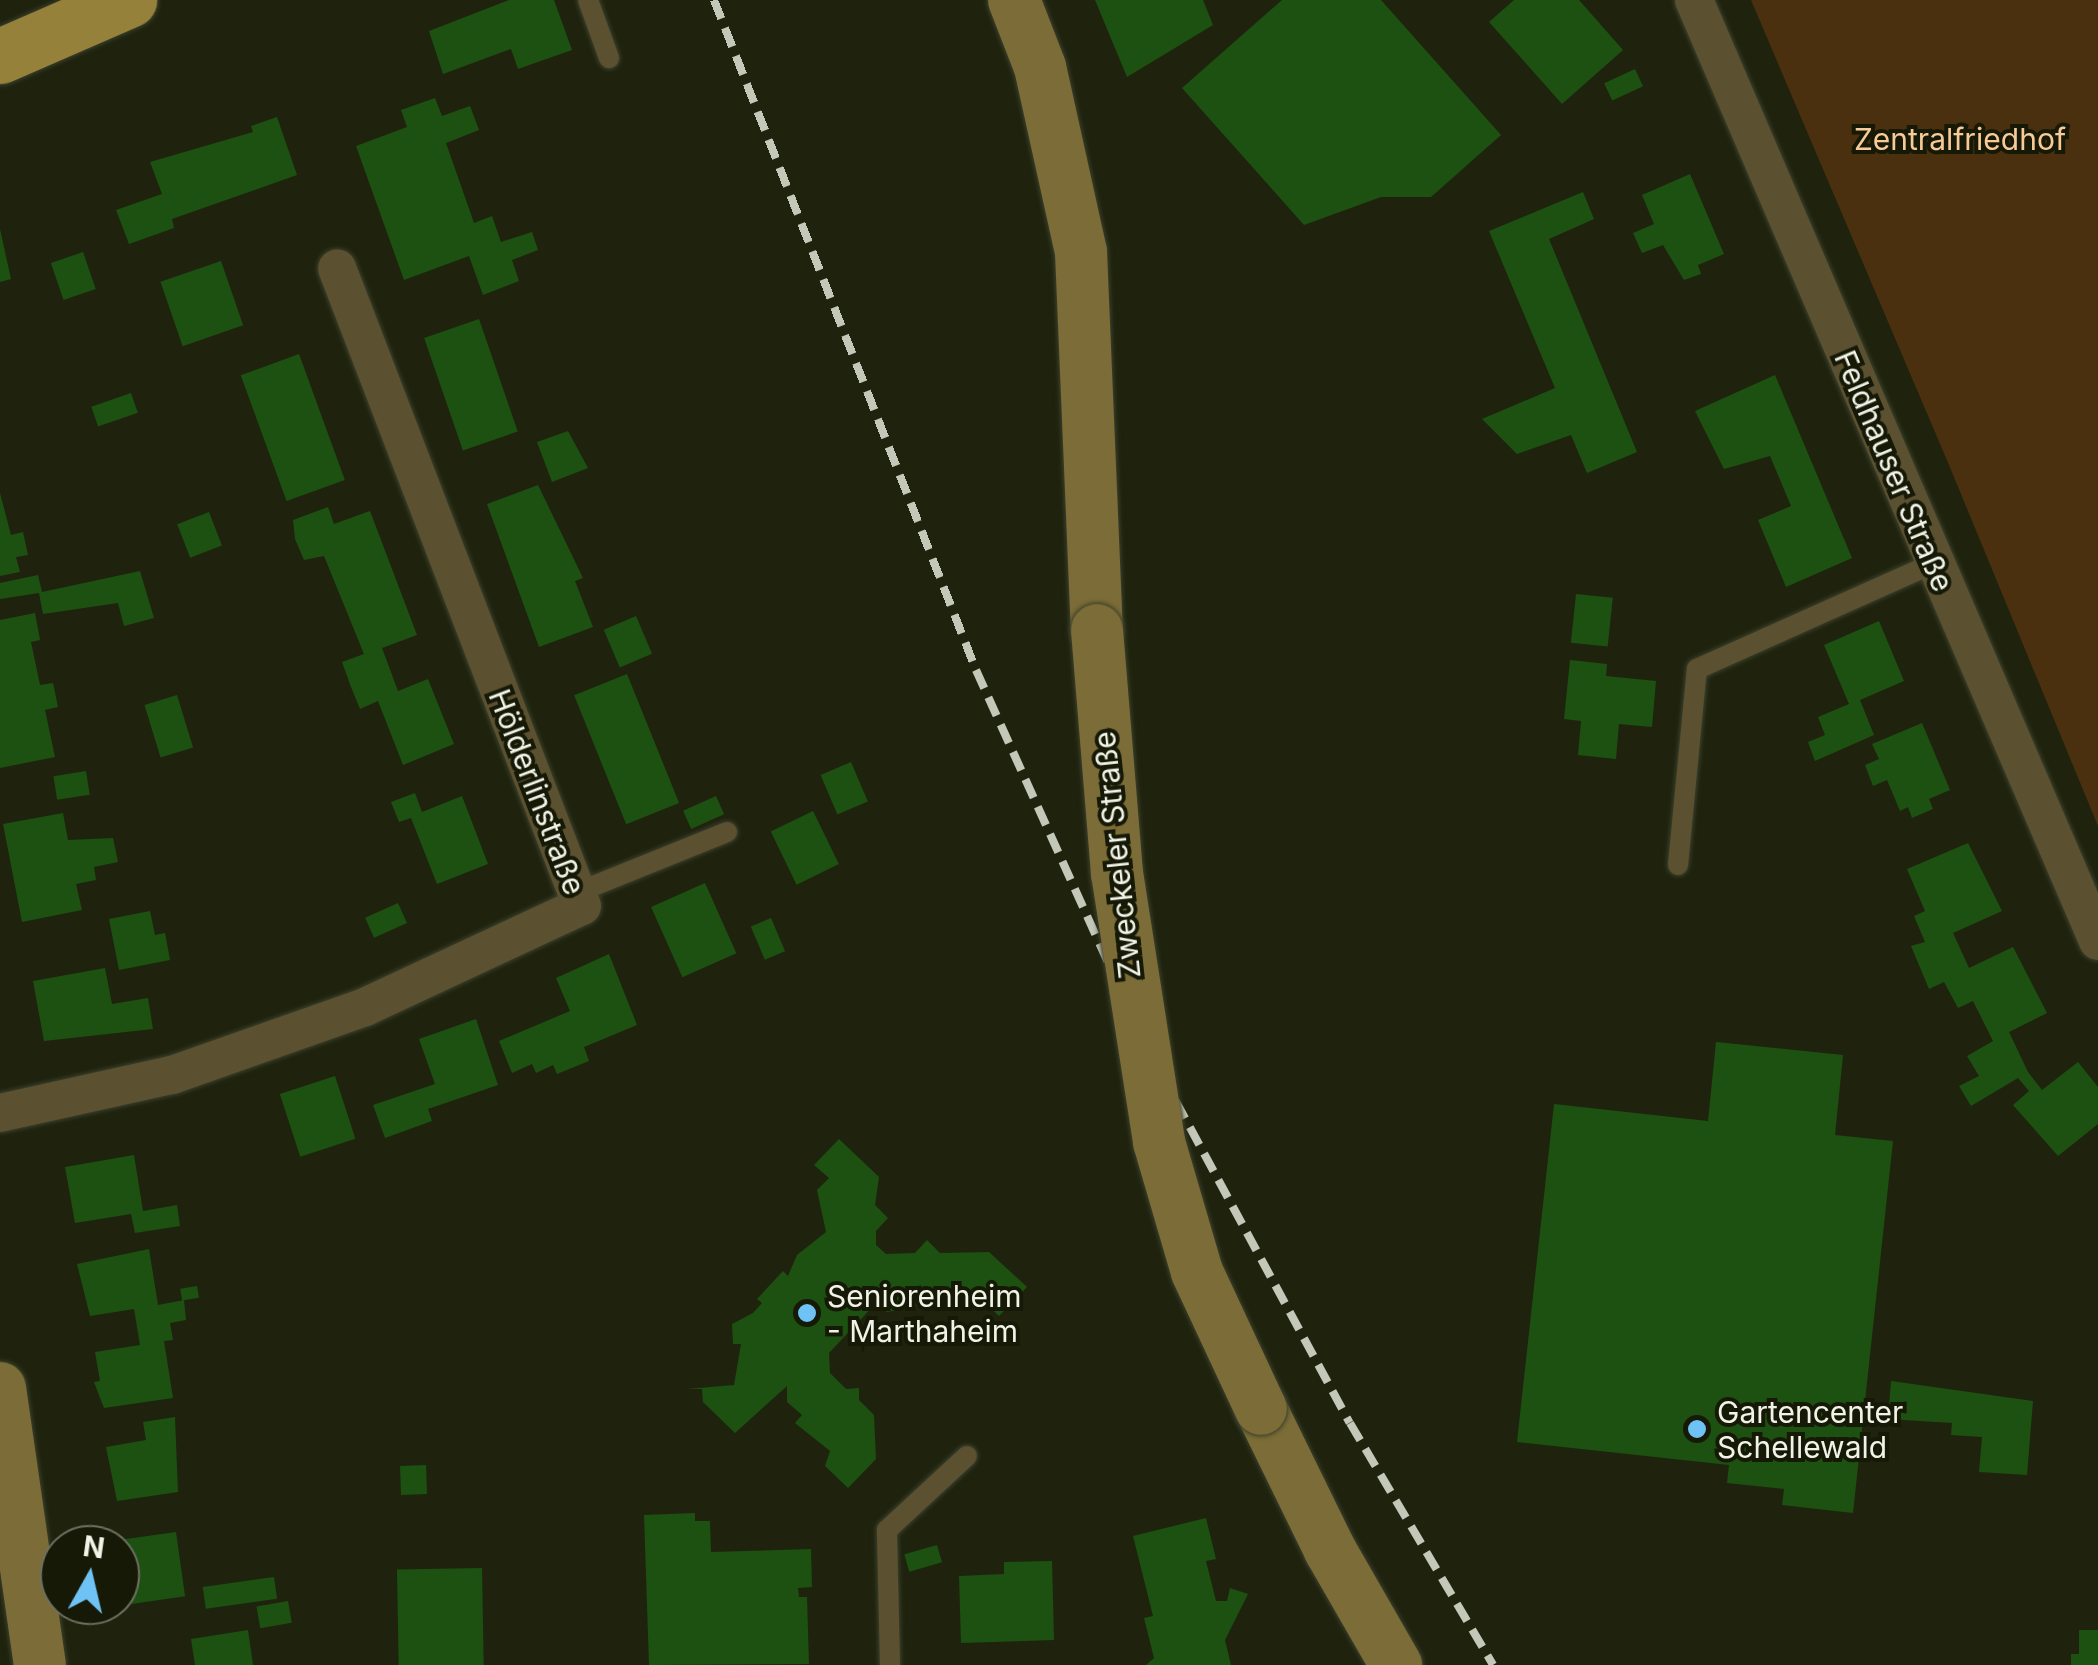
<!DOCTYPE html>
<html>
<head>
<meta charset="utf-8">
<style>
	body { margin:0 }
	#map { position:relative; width:2098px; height:1665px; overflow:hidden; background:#1f230e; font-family:Inter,sans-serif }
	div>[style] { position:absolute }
	.green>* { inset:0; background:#4a300e }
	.building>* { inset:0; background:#1c5111; transform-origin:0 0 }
	.roads { filter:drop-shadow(0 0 2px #3c402c) drop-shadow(0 0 2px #3c402c) }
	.lane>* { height:20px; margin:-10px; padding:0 10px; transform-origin:10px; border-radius:10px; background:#5b5131 }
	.street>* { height:38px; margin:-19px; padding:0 19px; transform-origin:19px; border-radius:19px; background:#5b5131 }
	.secondary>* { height:52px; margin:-26px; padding:0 26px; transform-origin:26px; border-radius:26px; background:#7c6c37 }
	.primary>* { height:55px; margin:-27.5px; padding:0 27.5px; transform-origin:27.5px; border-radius:27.5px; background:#96813a }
	.rail>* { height:8px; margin-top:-4px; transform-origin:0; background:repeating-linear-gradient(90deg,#c4c8b9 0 20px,transparent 0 30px) }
	.bridges { filter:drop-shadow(0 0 2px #3c402c) drop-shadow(0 0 2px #3c402c) }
	.secondary-bridge>* { height:52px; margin:-26px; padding:0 26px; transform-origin:26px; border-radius:26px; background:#7c6c37 }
	.dots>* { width:28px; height:28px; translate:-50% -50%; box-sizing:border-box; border:5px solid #161906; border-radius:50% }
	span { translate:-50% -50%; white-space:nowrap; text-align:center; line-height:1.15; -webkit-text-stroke:8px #161906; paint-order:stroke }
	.park-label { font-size:30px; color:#f8ca97 }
	.street-label { font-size:30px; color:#f0f3e6 }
	.poi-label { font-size:30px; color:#f0f3e6 }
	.left { translate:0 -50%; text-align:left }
	.north { position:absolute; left:40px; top:1525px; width:100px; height:100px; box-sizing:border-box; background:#161906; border:2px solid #6d7060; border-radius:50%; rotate:8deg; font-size:28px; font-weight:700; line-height:40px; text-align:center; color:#f0f3e6 }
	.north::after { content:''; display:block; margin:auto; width:35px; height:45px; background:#6fc2f4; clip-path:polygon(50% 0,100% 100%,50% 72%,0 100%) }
</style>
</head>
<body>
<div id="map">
	<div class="green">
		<div style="clip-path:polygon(1751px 0,2098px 0,2098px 826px,1949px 465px)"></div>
	</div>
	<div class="building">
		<div style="clip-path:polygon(509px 0,554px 0,572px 50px,518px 69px,511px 49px,443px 74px,429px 31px)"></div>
		<div style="clip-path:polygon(1095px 0,1203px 0,1213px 25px,1127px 77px)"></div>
		<div style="clip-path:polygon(1282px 0,1381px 0,1501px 135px,1431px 197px,1381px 197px,1304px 225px,1182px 88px)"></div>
		<div style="clip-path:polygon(1514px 0,1579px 0,1623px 50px,1562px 104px,1489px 22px)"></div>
		<div style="left:1635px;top:69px;width:19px;height:34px;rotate:65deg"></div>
		<div style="clip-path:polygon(435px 98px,442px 116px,470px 106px,479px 130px,446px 143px,474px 223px,492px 216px,501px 242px,532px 232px,538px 250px,512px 260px,519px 281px,483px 295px,469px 256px,404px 280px,356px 146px,407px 127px,401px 110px)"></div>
		<div style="clip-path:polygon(277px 117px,297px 175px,172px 219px,174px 228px,129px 244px,116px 210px,162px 194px,150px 162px,253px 132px,251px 126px)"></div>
		<div style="clip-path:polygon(1690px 174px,1724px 254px,1698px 265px,1701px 274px,1684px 280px,1663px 245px,1642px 253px,1633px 233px,1654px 224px,1642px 195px)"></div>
		<div style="clip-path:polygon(1583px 192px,1594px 219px,1549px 239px,1637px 452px,1587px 473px,1571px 435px,1517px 454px,1482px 419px,1555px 388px,1489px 231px)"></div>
		<div style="clip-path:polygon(0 229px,11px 279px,0 282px)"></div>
		<div style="left:83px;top:252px;width:39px;height:34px;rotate:71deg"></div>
		<div style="left:221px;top:261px;width:68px;height:64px;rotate:71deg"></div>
		<div style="left:479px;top:319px;width:119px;height:58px;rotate:71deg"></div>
		<div style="left:299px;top:354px;width:134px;height:62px;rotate:70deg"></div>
		<div style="clip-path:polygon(1775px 375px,1852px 558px,1786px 587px,1758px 520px,1791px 506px,1770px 456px,1724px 469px,1695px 411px)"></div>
		<div style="left:131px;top:393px;width:21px;height:42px;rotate:71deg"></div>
		<div style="clip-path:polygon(568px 431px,588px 468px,552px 482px,537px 442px)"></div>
		<div style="clip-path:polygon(538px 485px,583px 578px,575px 581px,593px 627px,539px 647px,487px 504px)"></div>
		<div style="clip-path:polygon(0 493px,11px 535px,23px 532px,28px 555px,16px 557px,20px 572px,0 576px)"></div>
		<div style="clip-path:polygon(328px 507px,334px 524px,370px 511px,417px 635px,382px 648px,398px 691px,428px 679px,454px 744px,403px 765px,378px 701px,360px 709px,351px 687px,342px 662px,364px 654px,324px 556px,304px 560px,295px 539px,293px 520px)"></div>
		<div style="left:209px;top:512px;width:36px;height:34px;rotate:69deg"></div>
		<div style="clip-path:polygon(140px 571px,154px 618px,124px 626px,118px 603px,43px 614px,39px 593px,0 599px,0 583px,38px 575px,42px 592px)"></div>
		<div style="left:1576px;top:594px;width:37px;height:49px;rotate:6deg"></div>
		<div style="clip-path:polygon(35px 613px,40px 640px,31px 642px,40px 685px,53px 683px,58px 707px,45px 710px,55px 757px,0 768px,0 620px)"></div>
		<div style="left:636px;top:616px;width:41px;height:35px;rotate:67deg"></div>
		<div style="clip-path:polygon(1879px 621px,1904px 681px,1860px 700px,1874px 735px,1815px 761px,1808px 742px,1825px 735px,1818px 717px,1849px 704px,1824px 645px)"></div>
		<div style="clip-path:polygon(1570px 660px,1607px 664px,1606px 676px,1656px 681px,1652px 727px,1619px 724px,1616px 759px,1578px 755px,1581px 721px,1564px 719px)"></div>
		<div style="left:627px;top:674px;width:139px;height:57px;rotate:68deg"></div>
		<div style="left:177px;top:695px;width:55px;height:34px;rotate:73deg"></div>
		<div style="clip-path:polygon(1922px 723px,1950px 790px,1929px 799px,1933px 809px,1912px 818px,1908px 807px,1900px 811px,1887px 780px,1873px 786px,1865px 765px,1879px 759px,1872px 744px)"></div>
		<div style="left:851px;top:762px;width:43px;height:33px;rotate:67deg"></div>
		<div style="left:86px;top:771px;width:24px;height:33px;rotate:81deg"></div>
		<div style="clip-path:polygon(415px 793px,422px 812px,462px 796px,488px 864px,437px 884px,411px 818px,399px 822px,391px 802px)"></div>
		<div style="left:716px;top:796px;width:20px;height:36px;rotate:66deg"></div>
		<div style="left:813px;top:811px;width:59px;height:47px;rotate:64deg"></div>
		<div style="clip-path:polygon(63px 813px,68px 840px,113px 838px,118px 862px,94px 867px,96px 880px,76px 884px,82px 910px,22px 922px,3px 824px)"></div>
		<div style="clip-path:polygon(1968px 843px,2002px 911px,1953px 933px,1969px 968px,2013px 947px,2047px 1013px,2009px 1032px,2028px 1072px,2042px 1090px,2078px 1062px,2098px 1087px,2098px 1124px,2058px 1156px,2013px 1105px,2029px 1091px,2018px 1078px,1971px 1106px,1959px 1086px,1979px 1076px,1967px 1056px,1993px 1041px,1973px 1001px,1958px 1008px,1944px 982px,1929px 989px,1911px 946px,1925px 942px,1914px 916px,1925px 911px,1907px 869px)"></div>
		<div style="left:705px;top:883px;width:77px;height:59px;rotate:66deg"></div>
		<div style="left:398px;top:903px;width:22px;height:36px;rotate:66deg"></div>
		<div style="clip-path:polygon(150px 911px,155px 935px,165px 933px,170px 960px,119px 970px,109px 919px)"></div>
		<div style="left:771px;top:918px;width:36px;height:22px;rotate:67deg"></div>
		<div style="clip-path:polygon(609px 954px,637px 1025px,584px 1047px,589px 1061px,557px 1074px,553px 1065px,536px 1073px,532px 1064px,512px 1073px,499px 1041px,570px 1011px,556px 978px)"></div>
		<div style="clip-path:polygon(105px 968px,112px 1004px,148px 998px,153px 1029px,44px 1041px,33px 981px)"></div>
		<div style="clip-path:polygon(476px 1019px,498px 1085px,428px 1109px,432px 1121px,385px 1138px,373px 1105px,435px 1084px,419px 1039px)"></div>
		<div style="clip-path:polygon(1716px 1042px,1843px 1055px,1835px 1135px,1893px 1141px,1853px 1513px,1782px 1505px,1784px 1489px,1727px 1483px,1729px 1465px,1517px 1442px,1554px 1104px,1708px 1121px)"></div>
		<div style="left:335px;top:1076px;width:66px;height:58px;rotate:72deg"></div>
		<div style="clip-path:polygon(839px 1139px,879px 1177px,875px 1205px,888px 1218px,876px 1231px,876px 1245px,886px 1254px,915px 1253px,927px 1240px,940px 1253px,989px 1252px,1027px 1287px,999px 1316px,982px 1300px,973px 1309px,941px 1310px,933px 1303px,887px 1312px,877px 1302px,829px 1353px,830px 1373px,846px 1389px,859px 1388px,859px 1400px,874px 1415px,876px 1459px,848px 1488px,825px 1466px,830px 1451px,795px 1423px,802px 1415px,787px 1402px,787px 1386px,735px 1433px,703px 1402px,702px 1389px,687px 1389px,734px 1385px,741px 1344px,733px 1344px,732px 1324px,753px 1313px,762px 1303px,757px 1299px,783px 1271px,788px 1276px,797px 1255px,826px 1232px,817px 1190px,829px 1178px,814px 1165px)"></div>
		<div style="clip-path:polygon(134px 1155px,143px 1211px,177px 1205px,180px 1226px,135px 1233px,131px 1214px,75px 1223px,65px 1167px)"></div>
		<div style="clip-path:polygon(149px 1249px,158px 1305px,184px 1300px,186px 1320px,170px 1323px,173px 1340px,164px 1341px,173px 1398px,104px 1408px,94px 1382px,100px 1381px,95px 1352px,140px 1345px,134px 1309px,90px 1316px,77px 1264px)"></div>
		<div style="left:197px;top:1286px;width:12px;height:17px;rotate:81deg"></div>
		<div style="clip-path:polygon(1891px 1381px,2033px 1401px,2027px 1475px,1979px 1472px,1982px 1437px,1951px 1435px,1952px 1423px,1888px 1419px)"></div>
		<div style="clip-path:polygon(175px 1417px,178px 1492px,117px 1501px,106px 1447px,146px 1440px,143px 1422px)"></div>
		<div style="left:426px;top:1465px;width:29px;height:26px;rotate:88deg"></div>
		<div style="clip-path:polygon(695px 1513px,695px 1521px,710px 1521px,711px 1552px,811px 1549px,812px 1587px,798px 1588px,799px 1597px,807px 1597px,809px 1664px,649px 1665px,644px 1515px)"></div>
		<div style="clip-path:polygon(1206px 1518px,1216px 1559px,1206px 1561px,1216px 1601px,1227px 1601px,1230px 1588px,1248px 1594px,1225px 1640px,1231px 1665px,1146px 1665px,1154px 1658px,1144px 1618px,1153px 1616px,1133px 1536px)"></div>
		<div style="left:176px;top:1532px;width:65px;height:54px;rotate:82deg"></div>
		<div style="left:937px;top:1545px;width:18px;height:34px;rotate:74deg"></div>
		<div style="clip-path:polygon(1052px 1561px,1054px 1640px,961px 1643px,959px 1576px,1004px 1574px,1004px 1562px)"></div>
		<div style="left:482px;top:1568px;width:97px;height:85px;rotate:89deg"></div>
		<div style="left:274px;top:1577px;width:22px;height:72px;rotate:82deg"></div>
		<div style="left:288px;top:1601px;width:22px;height:32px;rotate:80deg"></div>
		<div style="clip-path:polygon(248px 1630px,253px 1665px,195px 1665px,191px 1639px)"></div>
		<div style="clip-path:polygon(2079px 1630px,2098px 1630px,2098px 1665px,2071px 1665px,2071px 1654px,2079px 1654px)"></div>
	</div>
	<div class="roads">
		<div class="lane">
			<div style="left:588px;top:0;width:62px;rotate:70.1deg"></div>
			<div style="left:1678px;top:865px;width:197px;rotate:-84.5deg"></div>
			<div style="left:1697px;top:669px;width:260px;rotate:-24.1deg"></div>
			<div style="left:576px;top:893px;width:163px;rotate:-22deg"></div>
			<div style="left:890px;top:1665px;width:135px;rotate:-91.3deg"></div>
			<div style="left:887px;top:1530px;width:109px;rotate:-42.8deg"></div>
		</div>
		<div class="street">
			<div style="left:1694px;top:0;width:1024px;rotate:66.76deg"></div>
			<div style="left:0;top:1113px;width:176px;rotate:-12.5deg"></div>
			<div style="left:172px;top:1075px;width:205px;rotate:-19.4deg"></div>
			<div style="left:365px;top:1007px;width:239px;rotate:-25deg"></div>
			<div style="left:582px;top:906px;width:683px;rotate:-111.01deg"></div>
		</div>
		<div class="secondary">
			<div style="left:1014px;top:0;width:72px;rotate:68.8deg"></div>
			<div style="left:1040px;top:67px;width:189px;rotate:77.5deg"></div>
			<div style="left:1081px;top:252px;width:378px;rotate:87.6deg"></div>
			<div style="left:0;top:1388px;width:280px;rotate:81.8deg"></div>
			<div style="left:1261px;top:1409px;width:157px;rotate:63.9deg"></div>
			<div style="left:1330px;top:1550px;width:133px;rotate:60.1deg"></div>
		</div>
		<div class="primary">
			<div style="left:0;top:56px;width:141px;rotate:-23.5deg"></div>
		</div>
	</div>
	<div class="rail">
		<div style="left:714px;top:0;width:719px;rotate:68.64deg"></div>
		<div style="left:976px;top:670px;width:415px;rotate:65.7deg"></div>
		<div style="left:1147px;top:1048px;width:426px;rotate:61.6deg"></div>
		<div style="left:1350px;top:1423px;width:281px;rotate:59.4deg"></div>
	</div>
	<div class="bridges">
		<div class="secondary-bridge">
			<div style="left:1097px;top:630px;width:244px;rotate:85.3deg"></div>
			<div style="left:1117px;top:873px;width:272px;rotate:81.1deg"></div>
			<div style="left:1159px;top:1142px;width:135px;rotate:73.7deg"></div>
			<div style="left:1197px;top:1272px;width:151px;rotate:65deg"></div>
		</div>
	</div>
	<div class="dots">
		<div style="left:807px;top:1313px;background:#6fc2f4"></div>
		<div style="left:1697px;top:1429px;background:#6fc2f4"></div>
	</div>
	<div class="park-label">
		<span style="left:1960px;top:139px">Zentralfriedhof</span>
	</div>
	<div class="street-label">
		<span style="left:1894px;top:471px;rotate:67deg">Feldhauser Straße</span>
		<span style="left:537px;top:792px;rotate:69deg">Hölderlinstraße</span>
		<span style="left:1117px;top:855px;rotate:-96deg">Zweckeler Straße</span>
	</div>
	<div class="poi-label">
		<span class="left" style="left:827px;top:1313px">Seniorenheim<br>- Marthaheim</span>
		<span class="left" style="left:1717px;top:1429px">Gartencenter<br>Schellewald</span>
	</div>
	<div class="north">N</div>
</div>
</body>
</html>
